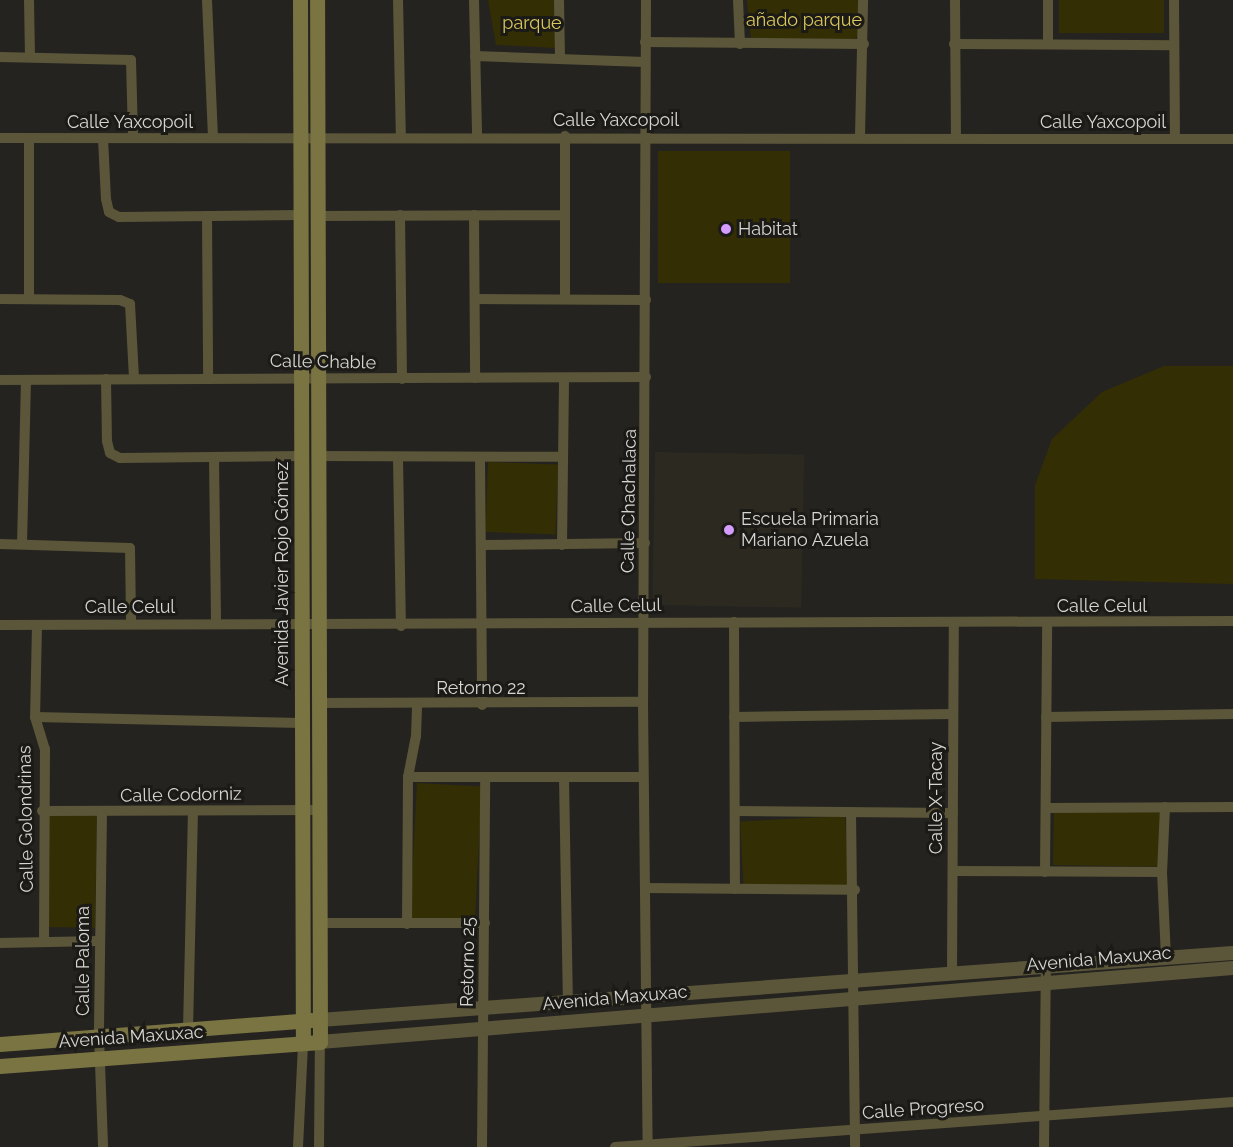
<!DOCTYPE html>
<html>
<head>
<meta charset="utf-8">
<style>
	body { margin:0 }
	#map { position:relative; width:1233px; height:1147px; overflow:hidden; background:#24231f; font-family:Raleway,sans-serif }
	div>[style] { position:absolute }
	.built>* { inset:0; background:#2c2a20; transform-origin:0 0 }
	.green>* { inset:0; background:#342e05; transform-origin:0 0 }
	.minor>* { height:10px; margin:-5px; padding:0 5px; transform-origin:5px; border-radius:5px; background:#5b5639 }
	.tertiary>* { height:14px; margin:-7px; padding:0 7px; transform-origin:7px; border-radius:7px; background:#5b5639 }
	.secondary>* { height:15px; margin:-7.5px; padding:0 7.5px; transform-origin:7.5px; border-radius:7.5px; background:#7a7342 }
	.dots>* { width:16px; height:16px; translate:-50% -50%; box-sizing:border-box; border:3px solid #1b1a16; border-radius:50% }
	span { translate:-50% -50%; white-space:nowrap; text-align:center; line-height:1.15; -webkit-text-stroke:6px #1b1a16; paint-order:stroke }
	.park-label { font-size:18px; color:#dac85c }
	.street-label { font-size:18px; color:#d6d5d2 }
	.poi-label { font-size:18px; color:#d6d5d2 }
	.left { translate:0 -50%; text-align:left }
</style>
</head>
<body>
<div id="map">
	<div class="built">
		<div style="left:655px;top:452px;width:149px;height:153px;rotate:1deg"></div>
	</div>
	<div class="green">
		<div style="clip-path:polygon(488px 0,556px 0,556px 48px,496px 45px)"></div>
		<div style="clip-path:polygon(747px 0,860px 0,861px 28px,855px 40px,751px 39px)"></div>
		<div style="left:1059px;top:0;width:105px;height:33px"></div>
		<div style="left:658px;top:151px;width:132px;height:132px"></div>
		<div style="clip-path:polygon(1164px 366px,1233px 366px,1233px 584px,1035px 579px,1035px 485px,1052px 439px,1102px 392px)"></div>
		<div style="left:488px;top:462px;width:70px;height:70px;rotate:2deg"></div>
		<div style="left:417px;top:783px;width:65px;height:136px;rotate:3deg"></div>
		<div style="left:1054px;top:808px;width:107px;height:57px;rotate:1deg"></div>
		<div style="left:49px;top:813px;width:48px;height:114px;rotate:1deg"></div>
		<div style="left:845px;top:816px;width:69px;height:105px;rotate:87deg"></div>
	</div>
	<div class="minor">
		<div style="left:29px;top:0;width:57px;rotate:89deg"></div>
		<div style="left:207px;top:0;width:138px;rotate:87.5deg"></div>
		<div style="left:398px;top:0;width:138px;rotate:88.8deg"></div>
		<div style="left:474px;top:0;width:137px;rotate:88.7deg"></div>
		<div style="left:559px;top:0;width:59px;rotate:89deg"></div>
		<div style="left:646px;top:0;width:702px;rotate:90.24deg"></div>
		<div style="left:643px;top:702px;width:445px;rotate:89.4deg"></div>
		<div style="left:738px;top:0;width:44px;rotate:87.4deg"></div>
		<div style="left:955px;top:0;width:138px;rotate:89.6deg"></div>
		<div style="left:1048px;top:0;width:44px;rotate:90deg"></div>
		<div style="left:1174px;top:0;width:139px;rotate:89.6deg"></div>
		<div style="left:645px;top:42px;width:219px;rotate:0.5deg"></div>
		<div style="left:954px;top:44px;width:220px;rotate:0.3deg"></div>
		<div style="left:475px;top:56px;width:170px;rotate:2deg"></div>
		<div style="left:0;top:57px;width:131px;rotate:1.3deg"></div>
		<div style="left:131px;top:60px;width:78px;rotate:88.5deg"></div>
		<div style="left:565px;top:136px;width:163px;rotate:90deg"></div>
		<div style="left:860px;top:136px;width:136px;rotate:-88.7deg"></div>
		<div style="left:0;top:138px;width:1233px;rotate:0.05deg"></div>
		<div style="left:103px;top:138px;width:61px;rotate:87.2deg"></div>
		<div style="left:106px;top:199px;width:13px;rotate:77deg"></div>
		<div style="left:109px;top:212px;width:11px;rotate:27deg"></div>
		<div style="left:119px;top:217px;width:181px;rotate:-0.6deg"></div>
		<div style="left:29px;top:139px;width:159px;rotate:90deg"></div>
		<div style="left:400px;top:215px;width:164px;rotate:89.3deg"></div>
		<div style="left:474px;top:215px;width:163px;rotate:89.6deg"></div>
		<div style="left:207px;top:216px;width:163px;rotate:89.6deg"></div>
		<div style="left:318px;top:216px;width:246px;rotate:-0.2deg"></div>
		<div style="left:0;top:299px;width:120px;rotate:0.5deg"></div>
		<div style="left:120px;top:300px;width:11px;rotate:22deg"></div>
		<div style="left:130px;top:304px;width:75px;rotate:86.9deg"></div>
		<div style="left:476px;top:299px;width:170px;rotate:0.3deg"></div>
		<div style="left:106px;top:379px;width:62px;rotate:89.1deg"></div>
		<div style="left:107px;top:441px;width:12px;rotate:76deg"></div>
		<div style="left:110px;top:453px;width:11px;rotate:27deg"></div>
		<div style="left:120px;top:458px;width:181px;rotate:-0.6deg"></div>
		<div style="left:0;top:380px;width:646px;rotate:-0.27deg"></div>
		<div style="left:319px;top:456px;width:244px;rotate:0.2deg"></div>
		<div style="left:214px;top:457px;width:167px;rotate:89.3deg"></div>
		<div style="left:398px;top:458px;width:168px;rotate:89deg"></div>
		<div style="left:480px;top:458px;width:247px;rotate:89.5deg"></div>
		<div style="left:0;top:544px;width:130px;rotate:1.8deg"></div>
		<div style="left:130px;top:548px;width:75px;rotate:89.2deg"></div>
		<div style="left:22px;top:544px;width:163px;rotate:-88.6deg"></div>
		<div style="left:482px;top:545px;width:163px;rotate:-0.7deg"></div>
		<div style="left:562px;top:545px;width:166px;rotate:-89.3deg"></div>
		<div style="left:734px;top:622px;width:267px;rotate:89.8deg"></div>
		<div style="left:0;top:625px;width:1233px;rotate:-0.19deg"></div>
		<div style="left:37px;top:625px;width:92px;rotate:91.2deg"></div>
		<div style="left:35px;top:717px;width:34px;rotate:73deg"></div>
		<div style="left:45px;top:749px;width:193px;rotate:90.3deg"></div>
		<div style="left:319px;top:703px;width:324px;rotate:-0.2deg"></div>
		<div style="left:35px;top:717px;width:267px;rotate:1.3deg"></div>
		<div style="left:734px;top:717px;width:219px;rotate:-0.8deg"></div>
		<div style="left:1046px;top:717px;width:187px;rotate:-0.9deg"></div>
		<div style="left:408px;top:777px;width:235px"></div>
		<div style="left:564px;top:778px;width:224px;rotate:89deg"></div>
		<div style="left:1165px;top:807px;width:65px;rotate:92.6deg"></div>
		<div style="left:1162px;top:872px;width:86px;rotate:87.3deg"></div>
		<div style="left:1046px;top:808px;width:187px;rotate:-0.3deg"></div>
		<div style="left:42px;top:811px;width:277px;rotate:-0.2deg"></div>
		<div style="left:735px;top:811px;width:218px;rotate:0.5deg"></div>
		<div style="left:102px;top:812px;width:224px;rotate:90.8deg"></div>
		<div style="left:99px;top:1036px;width:111px;rotate:87.9deg"></div>
		<div style="left:851px;top:812px;width:335px;rotate:89.3deg"></div>
		<div style="left:953px;top:871px;width:209px;rotate:0.3deg"></div>
		<div style="left:1045px;top:872px;width:249px;rotate:-89.5deg"></div>
		<div style="left:646px;top:888px;width:209px;rotate:0.5deg"></div>
		<div style="left:320px;top:923px;width:165px"></div>
		<div style="left:407px;top:924px;width:147px;rotate:-89.6deg"></div>
		<div style="left:408px;top:777px;width:42px;rotate:-79deg"></div>
		<div style="left:416px;top:736px;width:32px;rotate:-88deg"></div>
		<div style="left:0;top:943px;width:99px;rotate:-1.2deg"></div>
		<div style="left:952px;top:973px;width:350px;rotate:-89.7deg"></div>
		<div style="left:188px;top:1030px;width:218px;rotate:-88.7deg"></div>
		<div style="left:298px;top:1147px;width:104px;rotate:-87.2deg"></div>
		<div style="left:319px;top:1147px;width:105px;rotate:-89.5deg"></div>
		<div style="left:482px;top:1147px;width:370px;rotate:-89.5deg"></div>
		<div style="left:615px;top:1147px;width:620px;rotate:-4.16deg"></div>
		<div style="left:1044px;top:1147px;width:180px;rotate:-89.4deg"></div>
	</div>
	<div class="tertiary">
		<div style="left:320px;top:1020px;width:915px;rotate:-4.2deg"></div>
		<div style="left:320px;top:1042px;width:916px;rotate:-4.63deg"></div>
	</div>
	<div class="secondary">
		<div style="left:300px;top:0;width:1043px;rotate:89.84deg"></div>
		<div style="left:0;top:1044px;width:312px;rotate:-4.4deg"></div>
		<div style="left:0;top:1066px;width:321px;rotate:-4.3deg"></div>
		<div style="left:320px;top:1042px;width:1042px;rotate:-90.16deg"></div>
	</div>
	<div class="dots">
		<div style="left:726px;top:229px;background:#d49cfc"></div>
		<div style="left:729px;top:530px;background:#d49cfc"></div>
	</div>
	<div class="park-label">
		<span style="left:804px;top:20px">añado parque</span>
		<span style="left:532px;top:23px">parque</span>
	</div>
	<div class="street-label">
		<span style="left:616px;top:120px">Calle Yaxcopoil</span>
		<span style="left:130px;top:122px">Calle Yaxcopoil</span>
		<span style="left:1103px;top:122px">Calle Yaxcopoil</span>
		<span style="left:323px;top:362px;rotate:1deg">Calle Chable</span>
		<span style="left:629px;top:501px;rotate:-89deg">Calle Chachalaca</span>
		<span style="left:282px;top:574px;rotate:-90deg">Avenida Javier Rojo Gómez</span>
		<span style="left:616px;top:606px;rotate:-1deg">Calle Celul</span>
		<span style="left:1102px;top:606px">Calle Celul</span>
		<span style="left:130px;top:607px">Calle Celul</span>
		<span style="left:481px;top:688px">Retorno 22</span>
		<span style="left:181px;top:795px;rotate:-1deg">Calle Codorniz</span>
		<span style="left:936px;top:798px;rotate:-90deg">Calle X-Tacay</span>
		<span style="left:26px;top:819px;rotate:-91deg">Calle Golondrinas</span>
		<span style="left:1099px;top:959px;rotate:-5deg">Avenida Maxuxac</span>
		<span style="left:83px;top:961px;rotate:-90deg">Calle Paloma</span>
		<span style="left:468px;top:962px;rotate:-89deg">Retorno 25</span>
		<span style="left:615px;top:998px;rotate:-5deg">Avenida Maxuxac</span>
		<span style="left:131px;top:1037px;rotate:-4deg">Avenida Maxuxac</span>
		<span style="left:923px;top:1109px;rotate:-4deg">Calle Progreso</span>
	</div>
	<div class="poi-label">
		<span class="left" style="left:738px;top:229px">Habitat</span>
		<span class="left" style="left:741px;top:530px">Escuela Primaria<br>Mariano Azuela</span>
	</div>
</div>
</body>
</html>
